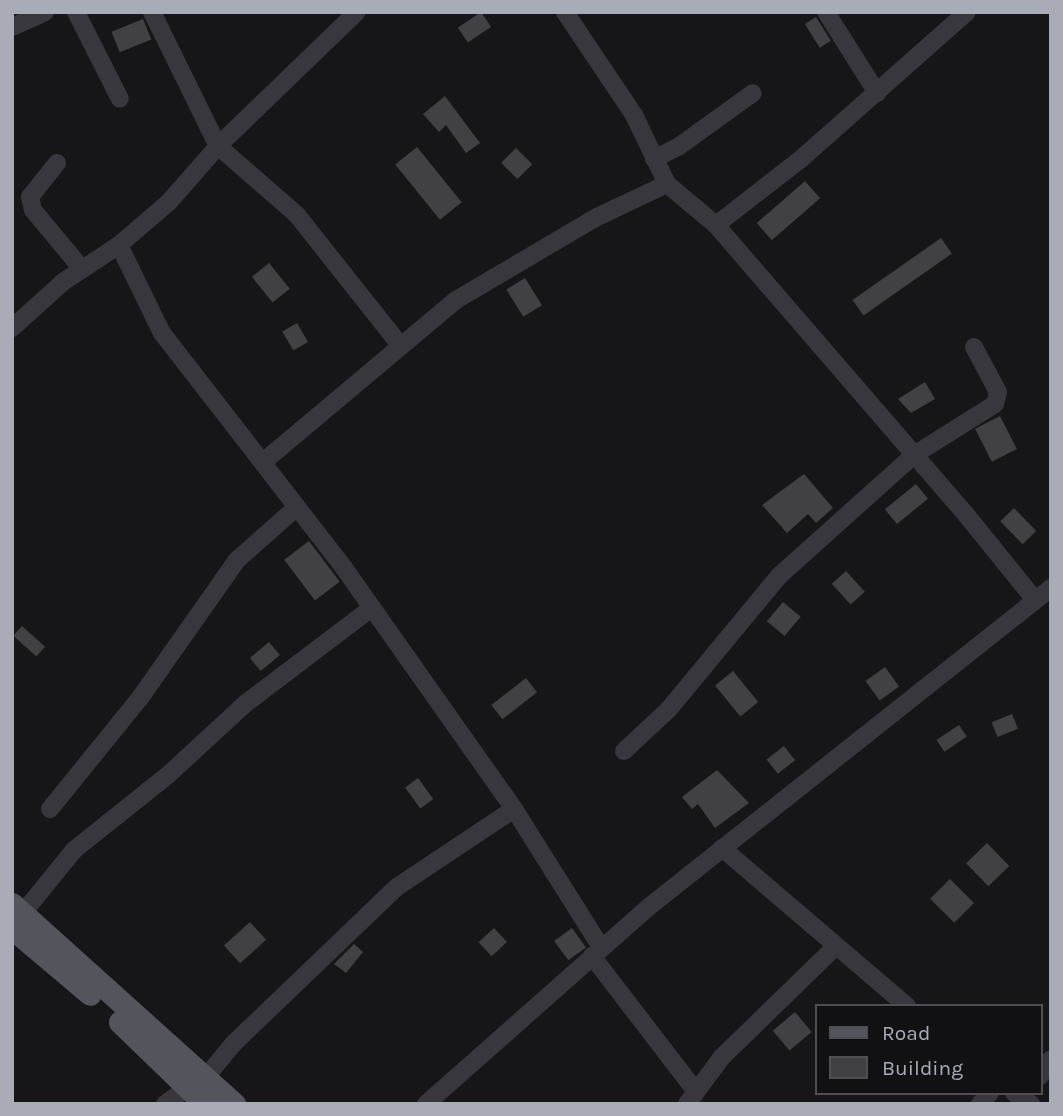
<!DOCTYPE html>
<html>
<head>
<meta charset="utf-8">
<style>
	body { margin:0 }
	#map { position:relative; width:1063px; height:1116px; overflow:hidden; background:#161618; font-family:Karla,sans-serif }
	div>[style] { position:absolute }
	.building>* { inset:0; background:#414045; transform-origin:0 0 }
	.minor>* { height:18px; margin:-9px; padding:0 9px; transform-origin:9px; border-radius:9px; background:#37373d }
	.major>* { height:23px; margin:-11.5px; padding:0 11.5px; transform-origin:11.5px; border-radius:11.5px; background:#53545c }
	span { translate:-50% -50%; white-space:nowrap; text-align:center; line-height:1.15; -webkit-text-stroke:5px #111113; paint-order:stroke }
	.frame { position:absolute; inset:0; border:14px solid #a9abb7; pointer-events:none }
	.legend { position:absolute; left:815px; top:1004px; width:228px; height:91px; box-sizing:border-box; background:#111113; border:2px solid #4e4f55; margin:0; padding:9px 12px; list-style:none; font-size:21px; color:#a9abb7 }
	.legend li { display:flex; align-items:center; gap:14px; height:35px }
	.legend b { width:35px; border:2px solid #4e4f55 }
</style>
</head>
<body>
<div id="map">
	<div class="building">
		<div style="left:481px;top:12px;width:18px;height:28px;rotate:56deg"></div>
		<div style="left:816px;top:17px;width:28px;height:13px;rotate:58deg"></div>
		<div style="left:143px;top:19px;width:22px;height:34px;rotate:68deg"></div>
		<div style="clip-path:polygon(445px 96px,480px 143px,466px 153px,446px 125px,439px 132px,423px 114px)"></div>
		<div style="left:417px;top:147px;width:71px;height:28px;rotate:51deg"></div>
		<div style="left:516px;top:148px;width:23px;height:21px;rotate:45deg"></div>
		<div style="left:805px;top:181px;width:23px;height:64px;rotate:49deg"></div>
		<div style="left:941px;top:238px;width:19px;height:108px;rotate:55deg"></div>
		<div style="left:269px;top:263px;width:33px;height:22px;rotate:51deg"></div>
		<div style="left:525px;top:278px;width:32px;height:22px;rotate:58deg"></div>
		<div style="left:297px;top:323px;width:22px;height:17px;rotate:60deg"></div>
		<div style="clip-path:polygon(925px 382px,935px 399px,911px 413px,898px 399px)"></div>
		<div style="left:1000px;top:416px;width:37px;height:28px;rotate:63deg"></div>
		<div style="clip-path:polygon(804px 474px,833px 508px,816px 523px,808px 514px,787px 533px,762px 505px)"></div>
		<div style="left:916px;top:484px;width:19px;height:40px;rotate:51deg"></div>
		<div style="left:1014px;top:508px;width:32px;height:19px;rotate:46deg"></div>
		<div style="left:309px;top:541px;width:51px;height:31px;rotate:53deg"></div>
		<div style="left:846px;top:571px;width:28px;height:19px;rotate:48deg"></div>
		<div style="left:783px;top:602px;width:23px;height:25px;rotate:40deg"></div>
		<div style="left:22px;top:626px;width:31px;height:13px;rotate:42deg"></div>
		<div style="left:269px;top:642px;width:17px;height:25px;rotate:50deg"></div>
		<div style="left:885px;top:667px;width:24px;height:24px;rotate:54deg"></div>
		<div style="left:733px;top:671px;width:40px;height:23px;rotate:51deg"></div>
		<div style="left:526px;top:678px;width:18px;height:44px;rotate:52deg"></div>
		<div style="left:1012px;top:714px;width:16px;height:22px;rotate:68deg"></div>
		<div style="left:959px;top:725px;width:14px;height:27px;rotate:56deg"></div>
		<div style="left:784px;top:746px;width:18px;height:22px;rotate:52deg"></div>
		<div style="clip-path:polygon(717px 770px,749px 803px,715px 828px,698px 804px,692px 809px,682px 797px)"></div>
		<div style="left:418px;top:778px;width:26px;height:16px;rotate:54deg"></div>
		<div style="left:987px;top:843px;width:32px;height:29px;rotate:46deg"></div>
		<div style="left:950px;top:879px;width:34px;height:28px;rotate:45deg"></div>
		<div style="left:250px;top:922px;width:24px;height:35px;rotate:48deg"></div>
		<div style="left:494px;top:928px;width:19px;height:21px;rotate:47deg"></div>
		<div style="left:572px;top:928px;width:24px;height:22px;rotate:54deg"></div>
		<div style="clip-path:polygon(354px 944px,363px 952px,346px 973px,334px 964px)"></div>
		<div style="left:795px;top:1012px;width:26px;height:29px;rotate:50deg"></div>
	</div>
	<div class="minor">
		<div style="left:76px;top:12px;width:97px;rotate:63.2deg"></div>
		<div style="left:152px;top:12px;width:149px;rotate:63.8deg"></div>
		<div style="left:218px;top:146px;width:105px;rotate:41.1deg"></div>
		<div style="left:297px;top:215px;width:166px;rotate:51.6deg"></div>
		<div style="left:565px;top:12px;width:124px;rotate:56.2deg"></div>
		<div style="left:634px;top:115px;width:76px;rotate:64.4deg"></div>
		<div style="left:667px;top:184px;width:64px;rotate:39.9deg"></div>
		<div style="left:716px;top:225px;width:379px;rotate:49.2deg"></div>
		<div style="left:964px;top:512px;width:113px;rotate:51.1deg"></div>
		<div style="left:826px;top:12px;width:96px;rotate:57.8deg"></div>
		<div style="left:12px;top:27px;width:36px;rotate:-24deg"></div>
		<div style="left:654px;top:159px;width:27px;rotate:-27deg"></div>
		<div style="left:678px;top:147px;width:92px;rotate:-35.8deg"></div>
		<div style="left:57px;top:163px;width:43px;rotate:128.5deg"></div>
		<div style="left:30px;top:197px;width:13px;rotate:77deg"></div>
		<div style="left:33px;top:210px;width:77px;rotate:50.3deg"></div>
		<div style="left:716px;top:225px;width:109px;rotate:-37.9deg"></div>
		<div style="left:802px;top:158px;width:220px;rotate:-41.5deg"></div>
		<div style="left:119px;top:245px;width:98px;rotate:64deg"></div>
		<div style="left:162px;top:333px;width:297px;rotate:52.2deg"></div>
		<div style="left:344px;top:568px;width:295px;rotate:54.8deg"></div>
		<div style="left:514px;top:809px;width:163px;rotate:57.8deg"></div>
		<div style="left:12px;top:328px;width:69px;rotate:-42deg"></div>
		<div style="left:63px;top:282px;width:67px;rotate:-33.5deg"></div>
		<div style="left:119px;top:245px;width:66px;rotate:-40.7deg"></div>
		<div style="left:169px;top:202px;width:74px;rotate:-48.8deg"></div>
		<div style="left:218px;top:146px;width:193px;rotate:-44deg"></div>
		<div style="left:263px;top:462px;width:252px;rotate:-40deg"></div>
		<div style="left:456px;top:300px;width:164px;rotate:-30.5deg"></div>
		<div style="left:597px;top:217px;width:77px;rotate:-25.2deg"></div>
		<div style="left:624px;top:751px;width:62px;rotate:-43deg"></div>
		<div style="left:669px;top:709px;width:173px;rotate:-50.4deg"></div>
		<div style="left:779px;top:576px;width:181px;rotate:-41.9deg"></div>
		<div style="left:914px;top:455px;width:96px;rotate:-32.2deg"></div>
		<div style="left:995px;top:404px;width:12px;rotate:-76deg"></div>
		<div style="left:998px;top:392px;width:51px;rotate:-118.1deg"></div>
		<div style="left:50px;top:809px;width:143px;rotate:-51deg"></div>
		<div style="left:140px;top:698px;width:169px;rotate:-54.9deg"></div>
		<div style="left:237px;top:560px;width:80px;rotate:-41.5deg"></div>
		<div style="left:722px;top:848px;width:243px;rotate:40.5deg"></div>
		<div style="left:23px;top:913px;width:81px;rotate:-51deg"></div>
		<div style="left:74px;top:850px;width:120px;rotate:-38.6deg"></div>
		<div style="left:168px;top:775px;width:105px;rotate:-42.7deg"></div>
		<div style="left:245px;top:704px;width:157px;rotate:-37.2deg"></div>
		<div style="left:592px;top:956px;width:169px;rotate:52.5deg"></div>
		<div style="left:1040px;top:1076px;width:20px;rotate:-57deg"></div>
		<div style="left:206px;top:1077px;width:43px;rotate:-50.7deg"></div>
		<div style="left:233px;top:1044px;width:227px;rotate:-43.8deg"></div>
		<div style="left:397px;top:887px;width:141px;rotate:-33.7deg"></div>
		<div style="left:1014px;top:1093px;width:20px;rotate:33deg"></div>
		<div style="left:165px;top:1104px;width:27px;rotate:-36deg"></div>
		<div style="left:426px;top:1104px;width:299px;rotate:-41.5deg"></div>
		<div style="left:650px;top:906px;width:512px;rotate:-38.42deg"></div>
		<div style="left:687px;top:1104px;width:59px;rotate:-53.3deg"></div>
		<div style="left:722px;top:1057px;width:159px;rotate:-44.2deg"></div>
		<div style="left:980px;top:1104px;width:15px;rotate:-48deg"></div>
	</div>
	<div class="major">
		<div style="left:12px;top:904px;width:299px;rotate:42deg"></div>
		<div style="left:12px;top:928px;width:102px;rotate:40.2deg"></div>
		<div style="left:120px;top:1022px;width:118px;rotate:44deg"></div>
	</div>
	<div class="frame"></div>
	<ul class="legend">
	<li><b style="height:9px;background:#53545c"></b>Road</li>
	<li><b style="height:19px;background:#414045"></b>Building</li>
	</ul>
</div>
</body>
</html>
